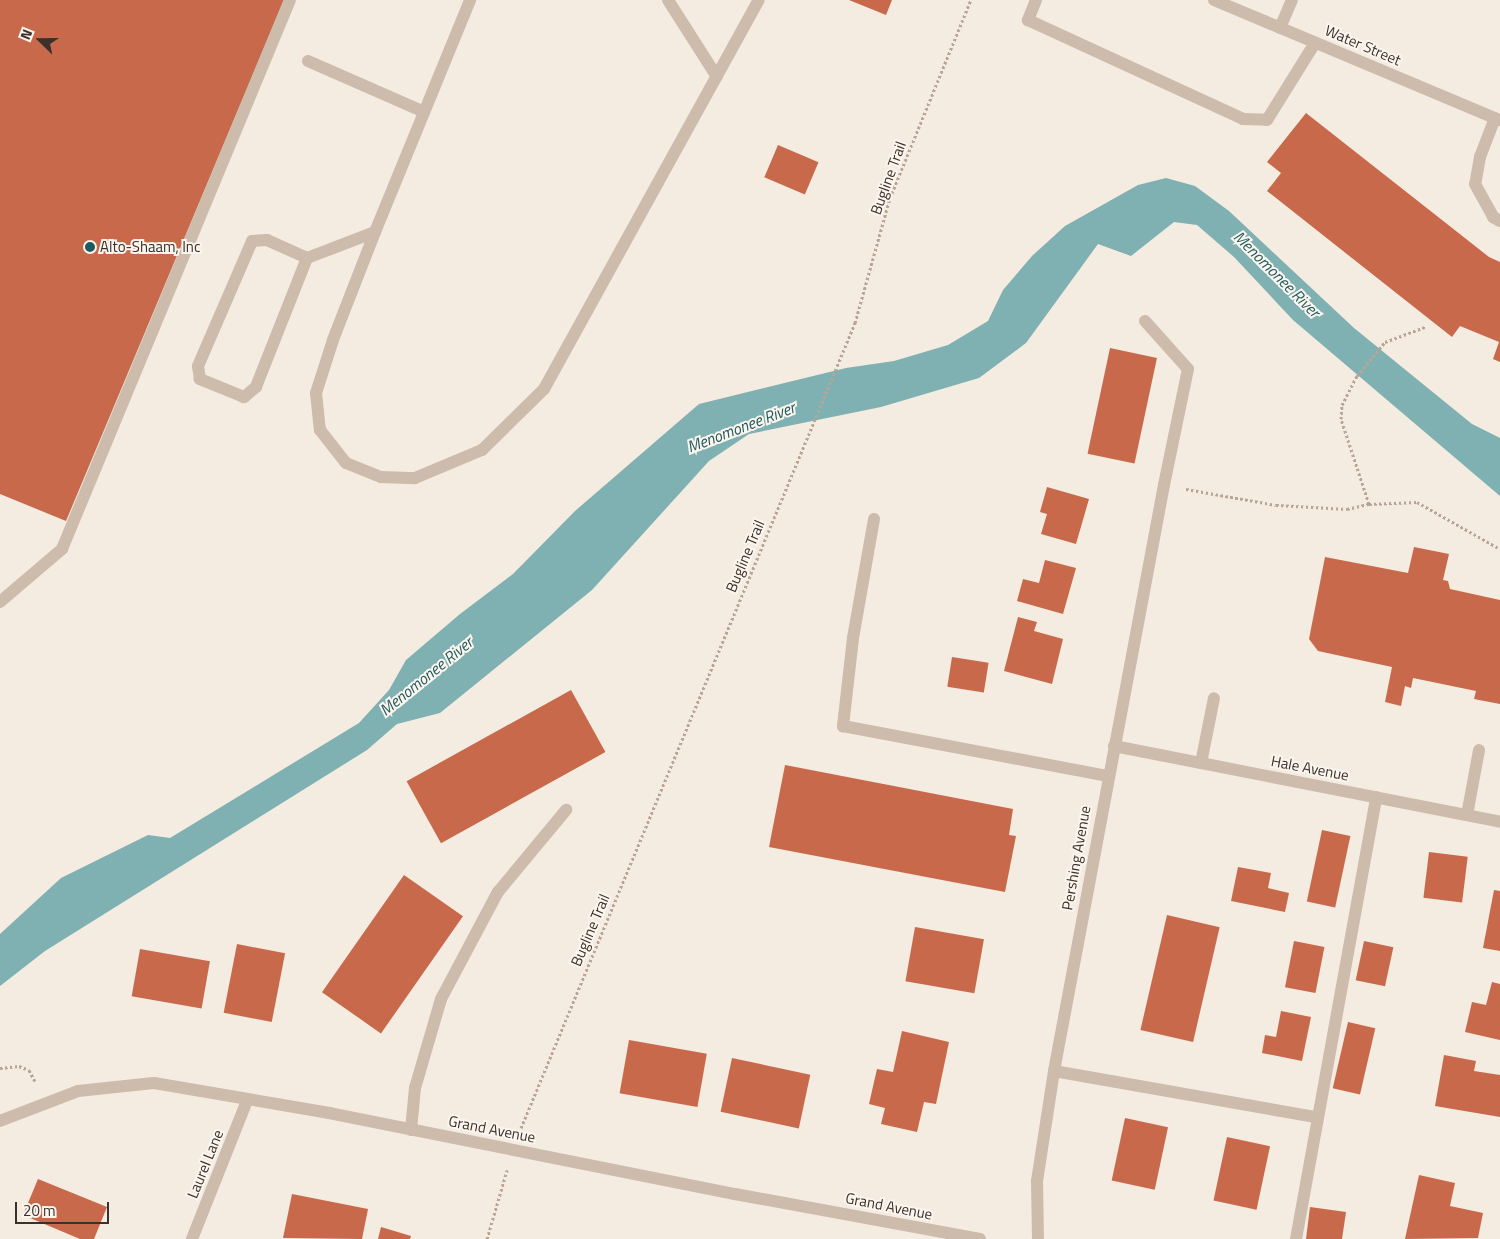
<!DOCTYPE html>
<html>
<head>
<meta charset="utf-8">
<style>
	body { margin:0 }
	#map { position:relative; width:1500px; height:1239px; overflow:hidden; background:#f4ebe1; font-family:"Titillium Web",sans-serif }
	div>[style] { position:absolute }
	.water>* { inset:0; background:#7fb0b2 }
	.building>* { inset:0; background:#c8694b; transform-origin:0 0 }
	.path>* { height:3px; margin-top:-1.5px; transform-origin:0; background:repeating-linear-gradient(90deg,#b9a596 0 2.5px,transparent 0 5px) }
	.lane>* { height:12px; margin:-6px; padding:0 6px; transform-origin:6px; border-radius:6px; background:#cdbbac }
	.street>* { height:12px; margin:-6px; padding:0 6px; transform-origin:6px; border-radius:6px; background:#cdbbac }
	.dots>* { width:14px; height:14px; translate:-50% -50%; box-sizing:border-box; border:2px solid #fbf5ee; border-radius:50% }
	span { translate:-50% -50%; white-space:nowrap; text-align:center; line-height:1.15; -webkit-text-stroke:4px #fbf5ee; paint-order:stroke }
	.street-label { font-size:15px; color:#3b302b }
	.poi-label { font-size:15px; color:#3b302b }
	.left { translate:0 -50%; text-align:left }
	.water-label { font-size:16px; color:#1f5a5e; font-style:italic }
	.north { position:absolute; left:15px; top:15px; width:50px; height:50px; -webkit-text-stroke:4px #fbf5ee; paint-order:stroke; rotate:292deg; font-size:14px; font-weight:700; line-height:20px; text-align:center; color:#3b302b }
	.north::after { content:''; display:block; margin:auto; width:18px; height:22px; background:#3b302b; clip-path:polygon(50% 0,100% 100%,50% 72%,0 100%) }
	.scale { position:absolute; left:15px; top:1202px; width:94px; height:22px; box-sizing:border-box; border:2px solid #3b302b; border-top:0; padding-left:6px; font-size:15px; line-height:18px; white-space:nowrap; color:#3b302b; -webkit-text-stroke:4px #fbf5ee; paint-order:stroke }
</style>
</head>
<body>
<div id="map">
	<div class="water">
		<div style="clip-path:polygon(1166px 178px,1195px 186px,1229px 211px,1354px 328px,1472px 424px,1500px 438px,1500px 496px,1293px 320px,1234px 257px,1197px 225px,1174px 222px,1131px 256px,1098px 244px,1026px 343px,979px 378px,881px 407px,749px 434px,709px 461px,592px 590px,440px 713px,397px 724px,367px 750px,45px 951px,0 986px,0 934px,61px 878px,148px 835px,170px 838px,359px 723px,389px 690px,406px 660px,460px 614px,513px 574px,575px 511px,699px 404px,846px 368px,894px 361px,948px 345px,988px 321px,1003px 290px,1032px 256px,1065px 226px,1138px 185px)"></div>
	</div>
	<div class="building">
		<div style="clip-path:polygon(0 0,284px 0,66px 521px,0 494px)"></div>
		<div style="clip-path:polygon(849px 0,892px 0,886px 15px)"></div>
		<div style="clip-path:polygon(1306px 113px,1489px 257px,1500px 262px,1500px 362px,1493px 359px,1499px 342px,1460px 326px,1452px 337px,1267px 191px,1281px 173px,1267px 162px)"></div>
		<div style="left:778px;top:145px;width:44px;height:35px;rotate:23deg"></div>
		<div style="left:1110px;top:348px;width:48px;height:108px;rotate:12deg"></div>
		<div style="clip-path:polygon(1047px 487px,1089px 499px,1076px 544px,1041px 534px,1047px 514px,1040px 512px)"></div>
		<div style="clip-path:polygon(1414px 547px,1449px 554px,1443px 580px,1448px 581px,1450px 589px,1500px 600px,1500px 704px,1474px 699px,1476px 691px,1413px 678px,1411px 688px,1405px 686px,1401px 706px,1385px 702px,1392px 667px,1318px 651px,1309px 639px,1325px 557px,1408px 573px)"></div>
		<div style="clip-path:polygon(1045px 560px,1076px 568px,1063px 614px,1017px 601px,1023px 579px,1039px 583px)"></div>
		<div style="clip-path:polygon(1018px 617px,1037px 622px,1034px 631px,1063px 639px,1052px 684px,1004px 671px)"></div>
		<div style="left:952px;top:657px;width:37px;height:30px;rotate:9deg"></div>
		<div style="left:571px;top:690px;width:71px;height:188px;rotate:61deg"></div>
		<div style="clip-path:polygon(785px 765px,1013px 809px,1009px 835px,1016px 836px,1005px 892px,769px 847px)"></div>
		<div style="left:1322px;top:830px;width:29px;height:73px;rotate:12deg"></div>
		<div style="left:1429px;top:852px;width:39px;height:46px;rotate:7deg"></div>
		<div style="clip-path:polygon(1238px 867px,1271px 873px,1268px 888px,1289px 893px,1285px 912px,1231px 901px)"></div>
		<div style="left:404px;top:875px;width:72px;height:143px;rotate:35deg"></div>
		<div style="clip-path:polygon(1494px 890px,1500px 891px,1500px 951px,1483px 948px)"></div>
		<div style="left:1167px;top:915px;width:54px;height:118px;rotate:13deg"></div>
		<div style="left:915px;top:927px;width:70px;height:55px;rotate:10deg"></div>
		<div style="left:1294px;top:941px;width:31px;height:47px;rotate:11deg"></div>
		<div style="left:1364px;top:941px;width:30px;height:40px;rotate:12deg"></div>
		<div style="left:237px;top:944px;width:49px;height:70px;rotate:11deg"></div>
		<div style="left:140px;top:949px;width:71px;height:48px;rotate:10deg"></div>
		<div style="clip-path:polygon(1492px 982px,1500px 984px,1500px 1040px,1465px 1032px,1472px 1002px,1486px 1005px)"></div>
		<div style="clip-path:polygon(1281px 1011px,1311px 1017px,1302px 1061px,1262px 1053px,1265px 1035px,1276px 1037px)"></div>
		<div style="left:1348px;top:1022px;width:28px;height:68px;rotate:13deg"></div>
		<div style="clip-path:polygon(902px 1031px,949px 1042px,936px 1104px,924px 1102px,917px 1132px,881px 1124px,885px 1108px,869px 1104px,877px 1069px,893px 1072px)"></div>
		<div style="left:629px;top:1040px;width:79px;height:54px;rotate:10deg"></div>
		<div style="clip-path:polygon(1444px 1055px,1476px 1061px,1474px 1071px,1500px 1075px,1500px 1117px,1435px 1106px)"></div>
		<div style="left:732px;top:1058px;width:80px;height:55px;rotate:12deg"></div>
		<div style="left:1125px;top:1118px;width:44px;height:64px;rotate:12deg"></div>
		<div style="left:1227px;top:1137px;width:44px;height:65px;rotate:12deg"></div>
		<div style="clip-path:polygon(1419px 1175px,1455px 1183px,1450px 1206px,1483px 1213px,1478px 1238px,1405px 1239px)"></div>
		<div style="clip-path:polygon(38px 1179px,107px 1207px,94px 1239px,80px 1239px,23px 1215px)"></div>
		<div style="clip-path:polygon(292px 1194px,368px 1209px,362px 1239px,283px 1238px)"></div>
		<div style="clip-path:polygon(1310px 1207px,1346px 1212px,1342px 1239px,1306px 1239px)"></div>
		<div style="clip-path:polygon(381px 1227px,411px 1236px,410px 1239px,378px 1239px)"></div>
	</div>
	<div class="path">
		<div style="left:1186px;top:489px;width:91px;rotate:10.1deg"></div>
		<div style="left:1276px;top:505px;width:71px;rotate:3.2deg"></div>
		<div style="left:1347px;top:509px;width:23px;rotate:-13deg"></div>
		<div style="left:1369px;top:504px;width:48px;rotate:-2.4deg"></div>
		<div style="left:1417px;top:502px;width:95px;rotate:29.5deg"></div>
		<div style="left:1369px;top:504px;width:89px;rotate:-108.2deg"></div>
		<div style="left:1341px;top:419px;width:14px;rotate:-86deg"></div>
		<div style="left:1342px;top:405px;width:33px;rotate:-63deg"></div>
		<div style="left:1357px;top:376px;width:44px;rotate:-50.5deg"></div>
		<div style="left:1385px;top:342px;width:43px;rotate:-20.6deg"></div>
		<div style="left:0;top:1068px;width:19px;rotate:-6deg"></div>
		<div style="left:19px;top:1066px;width:11px;rotate:22deg"></div>
		<div style="left:29px;top:1070px;width:15px;rotate:62deg"></div>
		<div style="left:521px;top:1128px;width:872px;rotate:-67.47deg"></div>
		<div style="left:855px;top:323px;width:130px;rotate:-74.4deg"></div>
		<div style="left:890px;top:198px;width:214px;rotate:-67.8deg"></div>
		<div style="left:487px;top:1239px;width:72px;rotate:-73.8deg"></div>
	</div>
	<div class="lane">
		<div style="left:668px;top:0;width:91px;rotate:57.5deg"></div>
		<div style="left:1036px;top:0;width:22px;rotate:112deg"></div>
		<div style="left:1028px;top:20px;width:237px;rotate:24.7deg"></div>
		<div style="left:1243px;top:119px;width:24px;rotate:2deg"></div>
		<div style="left:1267px;top:120px;width:91px;rotate:-58.1deg"></div>
		<div style="left:308px;top:61px;width:127px;rotate:23.7deg"></div>
		<div style="left:1495px;top:118px;width:42px;rotate:111deg"></div>
		<div style="left:1480px;top:157px;width:27px;rotate:100deg"></div>
		<div style="left:1475px;top:184px;width:38px;rotate:61deg"></div>
		<div style="left:1493px;top:217px;width:8px;rotate:30deg"></div>
		<div style="left:375px;top:232px;width:116px;rotate:111.3deg"></div>
		<div style="left:333px;top:340px;width:56px;rotate:107.8deg"></div>
		<div style="left:316px;top:393px;width:37px;rotate:84deg"></div>
		<div style="left:320px;top:430px;width:42px;rotate:51.8deg"></div>
		<div style="left:346px;top:463px;width:38px;rotate:22deg"></div>
		<div style="left:381px;top:477px;width:34px;rotate:2deg"></div>
		<div style="left:415px;top:478px;width:73px;rotate:-22.7deg"></div>
		<div style="left:482px;top:450px;width:87px;rotate:-44.5deg"></div>
		<div style="left:544px;top:389px;width:444px;rotate:-61.1deg"></div>
		<div style="left:307px;top:258px;width:139px;rotate:111.6deg"></div>
		<div style="left:256px;top:387px;width:16px;rotate:140deg"></div>
		<div style="left:244px;top:397px;width:48px;rotate:-157.8deg"></div>
		<div style="left:200px;top:379px;width:13px;rotate:-99deg"></div>
		<div style="left:198px;top:366px;width:136px;rotate:-66.6deg"></div>
		<div style="left:252px;top:241px;width:15px;rotate:-4deg"></div>
		<div style="left:267px;top:240px;width:44px;rotate:24.2deg"></div>
		<div style="left:307px;top:258px;width:73px;rotate:-20.9deg"></div>
		<div style="left:375px;top:232px;width:251px;rotate:-67.7deg"></div>
		<div style="left:1145px;top:321px;width:64px;rotate:48.1deg"></div>
		<div style="left:1188px;top:369px;width:118px;rotate:101.7deg"></div>
		<div style="left:874px;top:519px;width:121px;rotate:100deg"></div>
		<div style="left:853px;top:638px;width:89px;rotate:96.5deg"></div>
		<div style="left:843px;top:726px;width:270px;rotate:10.7deg"></div>
		<div style="left:0;top:602px;width:82px;rotate:-40.5deg"></div>
		<div style="left:62px;top:549px;width:594px;rotate:-67.45deg"></div>
		<div style="left:1201px;top:763px;width:66px;rotate:-78.7deg"></div>
		<div style="left:1467px;top:815px;width:66px;rotate:-79.5deg"></div>
		<div style="left:1054px;top:1071px;width:266px;rotate:10deg"></div>
		<div style="left:411px;top:1130px;width:42px;rotate:-84.6deg"></div>
		<div style="left:415px;top:1088px;width:93px;rotate:-73.7deg"></div>
		<div style="left:441px;top:999px;width:121px;rotate:-62deg"></div>
		<div style="left:498px;top:892px;width:107px;rotate:-50.3deg"></div>
		<div style="left:1296px;top:1239px;width:449px;rotate:-79.7deg"></div>
	</div>
	<div class="street">
		<div style="left:1214px;top:0;width:310px;rotate:22.8deg"></div>
		<div style="left:1280px;top:28px;width:30px;rotate:-67deg"></div>
		<div style="left:1114px;top:746px;width:393px;rotate:11.1deg"></div>
		<div style="left:0;top:1121px;width:84px;rotate:-21deg"></div>
		<div style="left:78px;top:1091px;width:76px;rotate:-6deg"></div>
		<div style="left:154px;top:1083px;width:178px;rotate:9.7deg"></div>
		<div style="left:329px;top:1113px;width:414px;rotate:11.3deg"></div>
		<div style="left:735px;top:1194px;width:249px;rotate:10.4deg"></div>
		<div style="left:192px;top:1239px;width:149px;rotate:-68.3deg"></div>
		<div style="left:1038px;top:1239px;width:58px;rotate:-91deg"></div>
		<div style="left:1037px;top:1181px;width:111px;rotate:-81.2deg"></div>
		<div style="left:1054px;top:1071px;width:596px;rotate:-79.37deg"></div>
	</div>
	<div class="dots">
		<div style="left:90px;top:247px;background:#1f5a5e"></div>
	</div>
	<div class="street-label">
		<span style="left:1363px;top:45px;rotate:23deg">Water Street</span>
		<span style="left:888px;top:178px;rotate:-70deg">Bugline Trail</span>
		<span style="left:745px;top:556px;rotate:-67deg">Bugline Trail</span>
		<span style="left:1310px;top:768px;rotate:11deg">Hale Avenue</span>
		<span style="left:1076px;top:858px;rotate:-80deg">Pershing Avenue</span>
		<span style="left:590px;top:930px;rotate:-67deg">Bugline Trail</span>
		<span style="left:492px;top:1129px;rotate:11deg">Grand Avenue</span>
		<span style="left:205px;top:1164px;rotate:-68deg">Laurel Lane</span>
		<span style="left:889px;top:1206px;rotate:11deg">Grand Avenue</span>
	</div>
	<div class="poi-label">
		<span class="left" style="left:100px;top:247px">Alto-Shaam, Inc</span>
	</div>
	<div class="water-label">
		<span style="left:1277px;top:274px;rotate:45deg">Menomonee River</span>
		<span style="left:741px;top:427px;rotate:-21deg">Menomonee River</span>
		<span style="left:426px;top:676px;rotate:-39deg">Menomonee River</span>
	</div>
	<div class="north">N</div>
	<div class="scale">20 m</div>
</div>
</body>
</html>
